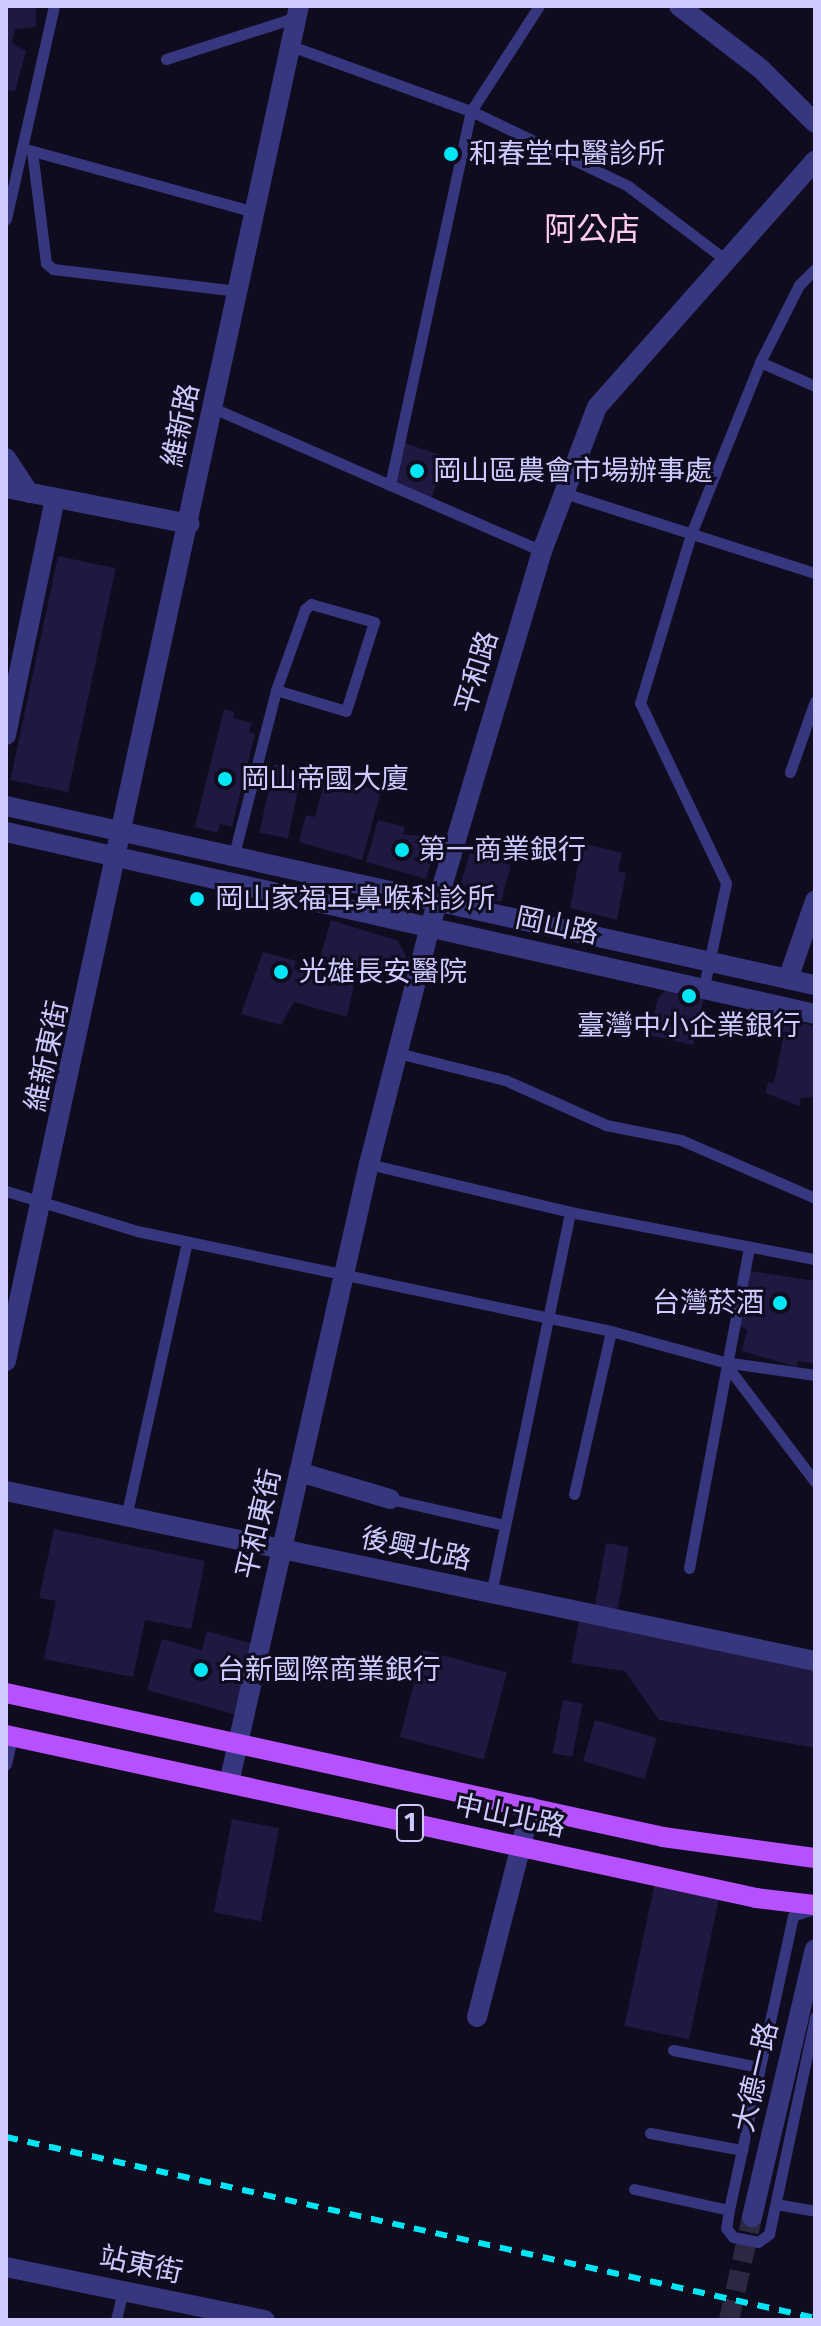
<!DOCTYPE html>
<html>
<head>
<meta charset="utf-8">
<style>
	body { margin:0 }
	#map { position:relative; width:821px; height:2326px; overflow:hidden; background:#0f0c1f; font-family:"Fira Sans","Noto Sans TC",sans-serif }
	div>[style] { position:absolute }
	.building>* { inset:0; background:#1f1840; transform-origin:0 0 }
	.minor-tunnel>* { height:20px; margin-top:-10px; transform-origin:0; background:repeating-linear-gradient(90deg,#2c2841 0 20px,transparent 0 30px) }
	.service>* { height:11px; margin:-5.5px; padding:0 5.5px; transform-origin:5.5px; border-radius:5.5px; background:#37377f }
	.minor>* { height:20px; margin:-10px; padding:0 10px; transform-origin:10px; border-radius:10px; background:#37377f }
	.primary>* { height:20px; margin:-10px; padding:0 10px; transform-origin:10px; border-radius:10px; background:#b751ff }
	.rail>* { height:6px; margin-top:-3px; transform-origin:0; background:repeating-linear-gradient(90deg,#00e6f5 0 12px,transparent 0 22px) }
	.dots>* { width:22px; height:22px; translate:-50% -50%; box-sizing:border-box; border:4px solid #0f0c1f; border-radius:50% }
	span { translate:-50% -50%; white-space:nowrap; text-align:center; line-height:1.15; -webkit-text-stroke:6px #0f0c1f; paint-order:stroke }
	.shield-label span { padding:2px 6px; background:#0f0c1f; border:2px solid; border-radius:6px; -webkit-text-stroke-width:0 }
	.shield-label { font-size:26px; color:#cecaff; font-weight:700 }
	.poi-label { font-size:28px; color:#cecaff }
	.left { translate:0 -50%; text-align:left }
	.right { translate:-100% -50%; text-align:right }
	.street-label { font-size:28px; color:#cecaff }
	.quarter-label { font-size:32px; color:#ffccef }
	.frame { position:absolute; inset:0; border:8px solid #cecaff; pointer-events:none }
</style>
</head>
<body>
<div id="map">
	<div class="building">
		<div style="clip-path:polygon(6px 6px,36px 6px,36px 27px,15px 29px,12px 43px,26px 51px,15px 91px,6px 90px)"></div>
		<div style="clip-path:polygon(399px 441px,446px 457px,430px 502px,390px 485px)"></div>
		<div style="left:58px;top:556px;width:59px;height:229px;rotate:12deg"></div>
		<div style="clip-path:polygon(224px 709px,234px 712px,233px 718px,252px 723px,249px 732px,255px 734px,232px 827px,220px 824px,218px 833px,195px 827px)"></div>
		<div style="left:274px;top:764px;width:29px;height:70px;rotate:12deg"></div>
		<div style="clip-path:polygon(326px 776px,381px 791px,362px 860px,299px 842px,306px 815px,315px 817px)"></div>
		<div style="clip-path:polygon(378px 820px,405px 827px,403px 834px,438px 838px,426px 879px,366px 862px)"></div>
		<div style="clip-path:polygon(582px 843px,622px 853px,618px 871px,626px 873px,617px 920px,570px 908px)"></div>
		<div style="clip-path:polygon(470px 853px,511px 865px,501px 902px,470px 893px,461px 882px)"></div>
		<div style="clip-path:polygon(331px 920px,398px 941px,406px 956px,403px 973px,359px 961px,347px 1017px,294px 1002px,281px 1025px,241px 1014px,263px 952px,296px 961px,294px 969px,315px 975px)"></div>
		<div style="clip-path:polygon(666px 990px,704px 998px,693px 1045px,649px 1035px,658px 998px)"></div>
		<div style="clip-path:polygon(778px 1018px,815px 1026px,815px 1097px,801px 1098px,799px 1106px,766px 1093px,768px 1082px,774px 1083px,784px 1033px,775px 1031px)"></div>
		<div style="clip-path:polygon(751px 1271px,815px 1281px,815px 1364px,798px 1361px,797px 1367px,742px 1351px,747px 1330px,740px 1326px)"></div>
		<div style="clip-path:polygon(54px 1529px,205px 1561px,191px 1629px,145px 1620px,133px 1677px,44px 1659px,56px 1601px,39px 1598px)"></div>
		<div style="left:606px;top:1543px;width:23px;height:68px;rotate:10deg"></div>
		<div style="clip-path:polygon(579px 1621px,815px 1669px,815px 1748px,659px 1720px,625px 1671px,571px 1663px)"></div>
		<div style="clip-path:polygon(207px 1631px,257px 1645px,237px 1715px,147px 1690px,162px 1639px,202px 1650px)"></div>
		<div style="left:423px;top:1650px;width:87px;height:90px;rotate:15deg"></div>
		<div style="left:563px;top:1700px;width:20px;height:54px;rotate:11deg"></div>
		<div style="left:595px;top:1720px;width:64px;height:43px;rotate:16deg"></div>
		<div style="left:232px;top:1819px;width:48px;height:95px;rotate:11deg"></div>
		<div style="left:655px;top:1882px;width:66px;height:147px;rotate:12deg"></div>
	</div>
	<div class="minor-tunnel">
		<div style="left:729px;top:2320px;width:106px;rotate:-77.4deg"></div>
	</div>
	<div class="service">
		<div style="left:291px;top:46px;width:191px;rotate:19.9deg"></div>
		<div style="left:471px;top:111px;width:174px;rotate:25.5deg"></div>
		<div style="left:628px;top:186px;width:124px;rotate:37.1deg"></div>
		<div style="left:166px;top:59px;width:138px;rotate:-17.8deg"></div>
		<div style="left:22px;top:148px;width:242px;rotate:15.4deg"></div>
		<div style="left:32px;top:151px;width:113px;rotate:82.9deg"></div>
		<div style="left:46px;top:263px;width:9px;rotate:41deg"></div>
		<div style="left:53px;top:269px;width:186px;rotate:6.8deg"></div>
		<div style="left:6px;top:219px;width:218px;rotate:-77.3deg"></div>
		<div style="left:760px;top:362px;width:60px;rotate:23.6deg"></div>
		<div style="left:213px;top:408px;width:359px;rotate:23.5deg"></div>
		<div style="left:390px;top:485px;width:383px;rotate:-77.8deg"></div>
		<div style="left:471px;top:111px;width:125px;rotate:-57.1deg"></div>
		<div style="left:564px;top:493px;width:263px;rotate:17.7deg"></div>
		<div style="left:790px;top:772px;width:75px;rotate:-70.6deg"></div>
		<div style="left:233px;top:858px;width:173px;rotate:-75.6deg"></div>
		<div style="left:276px;top:690px;width:86px;rotate:-70.3deg"></div>
		<div style="left:305px;top:609px;width:8px;rotate:-40deg"></div>
		<div style="left:311px;top:604px;width:66px;rotate:15.9deg"></div>
		<div style="left:374px;top:622px;width:93px;rotate:107.5deg"></div>
		<div style="left:346px;top:711px;width:73px;rotate:-163.3deg"></div>
		<div style="left:704px;top:986px;width:105px;rotate:-77.9deg"></div>
		<div style="left:726px;top:883px;width:199px;rotate:-115.5deg"></div>
		<div style="left:640px;top:703px;width:177px;rotate:-73.2deg"></div>
		<div style="left:691px;top:534px;width:185px;rotate:-68.1deg"></div>
		<div style="left:760px;top:362px;width:86px;rotate:-63.1deg"></div>
		<div style="left:799px;top:285px;width:23px;rotate:-45deg"></div>
		<div style="left:398px;top:1053px;width:110px;rotate:14.2deg"></div>
		<div style="left:505px;top:1080px;width:111px;rotate:24deg"></div>
		<div style="left:606px;top:1125px;width:76px;rotate:11.3deg"></div>
		<div style="left:681px;top:1140px;width:146px;rotate:23.4deg"></div>
		<div style="left:369px;top:1164px;width:207px;rotate:13.4deg"></div>
		<div style="left:570px;top:1212px;width:249px;rotate:10.9deg"></div>
		<div style="left:6px;top:1191px;width:137px;rotate:17deg"></div>
		<div style="left:137px;top:1231px;width:484px;rotate:11.9deg"></div>
		<div style="left:611px;top:1331px;width:117px;rotate:15.3deg"></div>
		<div style="left:724px;top:1362px;width:92px;rotate:8.1deg"></div>
		<div style="left:724px;top:1362px;width:151px;rotate:52.8deg"></div>
		<div style="left:574px;top:1494px;width:167px;rotate:-77.2deg"></div>
		<div style="left:390px;top:1499px;width:117px;rotate:12.8deg"></div>
		<div style="left:126px;top:1517px;width:282px;rotate:-77.5deg"></div>
		<div style="left:689px;top:1568px;width:327px;rotate:-79.4deg"></div>
		<div style="left:491px;top:1594px;width:390px;rotate:-78.3deg"></div>
		<div style="left:6px;top:1764px;width:28px;rotate:-77deg"></div>
		<div style="left:814px;top:1909px;width:22px;rotate:162deg"></div>
		<div style="left:793px;top:1916px;width:301px;rotate:102.3deg"></div>
		<div style="left:729px;top:2210px;width:18px;rotate:99deg"></div>
		<div style="left:726px;top:2228px;width:11px;rotate:52deg"></div>
		<div style="left:733px;top:2237px;width:25px;rotate:11deg"></div>
		<div style="left:758px;top:2242px;width:14px;rotate:-36deg"></div>
		<div style="left:769px;top:2234px;width:222px;rotate:-78deg"></div>
		<div style="left:673px;top:2050px;width:88px;rotate:11.2deg"></div>
		<div style="left:650px;top:2133px;width:94px;rotate:10.5deg"></div>
		<div style="left:634px;top:2189px;width:97px;rotate:12.5deg"></div>
		<div style="left:776px;top:2204px;width:40px;rotate:10deg"></div>
		<div style="left:116px;top:2320px;width:31px;rotate:-77deg"></div>
	</div>
	<div class="minor">
		<div style="left:679px;top:6px;width:103px;rotate:37.5deg"></div>
		<div style="left:761px;top:69px;width:76px;rotate:45deg"></div>
		<div style="left:6px;top:458px;width:42px;rotate:56.7deg"></div>
		<div style="left:6px;top:488px;width:187px;rotate:11.1deg"></div>
		<div style="left:6px;top:735px;width:242px;rotate:-78.3deg"></div>
		<div style="left:6px;top:806px;width:829px;rotate:12.48deg"></div>
		<div style="left:6px;top:832px;width:829px;rotate:12.68deg"></div>
		<div style="left:788px;top:979px;width:83px;rotate:-70.9deg"></div>
		<div style="left:6px;top:1361px;width:1386px;rotate:-77.8deg"></div>
		<div style="left:299px;top:1472px;width:95px;rotate:16.5deg"></div>
		<div style="left:6px;top:1491px;width:827px;rotate:11.87deg"></div>
		<div style="left:229px;top:1783px;width:635px;rotate:-77.26deg"></div>
		<div style="left:369px;top:1164px;width:245px;rotate:-75.6deg"></div>
		<div style="left:430px;top:927px;width:392px;rotate:-73.4deg"></div>
		<div style="left:542px;top:551px;width:154px;rotate:-69.1deg"></div>
		<div style="left:597px;top:407px;width:329px;rotate:-48.5deg"></div>
		<div style="left:477px;top:2017px;width:217px;rotate:-75.6deg"></div>
		<div style="left:752px;top:2217px;width:275px;rotate:-76.8deg"></div>
		<div style="left:6px;top:2267px;width:264px;rotate:11.6deg"></div>
	</div>
	<div class="primary">
		<div style="left:6px;top:1693px;width:673px;rotate:12.36deg"></div>
		<div style="left:663px;top:1837px;width:153px;rotate:7.9deg"></div>
		<div style="left:6px;top:1735px;width:768px;rotate:12.26deg"></div>
		<div style="left:756px;top:1898px;width:59px;rotate:6.8deg"></div>
	</div>
	<div class="rail">
		<div style="left:6px;top:2137px;width:829px;rotate:12.61deg"></div>
	</div>
	<div class="dots">
		<div style="left:451px;top:154px;background:#00e6f5"></div>
		<div style="left:417px;top:471px;background:#00e6f5"></div>
		<div style="left:225px;top:779px;background:#00e6f5"></div>
		<div style="left:402px;top:850px;background:#00e6f5"></div>
		<div style="left:197px;top:899px;background:#00e6f5"></div>
		<div style="left:281px;top:972px;background:#00e6f5"></div>
		<div style="left:689px;top:996px;background:#00e6f5"></div>
		<div style="left:780px;top:1303px;background:#00e6f5"></div>
		<div style="left:201px;top:1670px;background:#00e6f5"></div>
	</div>
	<div class="shield-label">
		<span style="left:410px;top:1823px">1</span>
	</div>
	<div class="poi-label">
		<span class="left" style="left:469px;top:154px">和春堂中醫診所</span>
		<span class="left" style="left:433px;top:471px">岡山區農會市場辦事處</span>
		<span class="left" style="left:241px;top:779px">岡山帝國大廈</span>
		<span class="left" style="left:418px;top:850px">第一商業銀行</span>
		<span class="left" style="left:215px;top:899px">岡山家福耳鼻喉科診所</span>
		<span class="left" style="left:299px;top:972px">光雄長安醫院</span>
		<span style="left:689px;top:1026px">臺灣中小企業銀行</span>
		<span class="right" style="left:764px;top:1303px">台灣菸酒</span>
		<span class="left" style="left:217px;top:1670px">台新國際商業銀行</span>
	</div>
	<div class="street-label">
		<span style="left:181px;top:425px;rotate:-78deg">維新路</span>
		<span style="left:477px;top:672px;rotate:-73deg">平和路</span>
		<span style="left:557px;top:926px;rotate:12deg">岡山路</span>
		<span style="left:47px;top:1056px;rotate:-78deg">維新東街</span>
		<span style="left:259px;top:1524px;rotate:-77deg">平和東街</span>
		<span style="left:416px;top:1549px;rotate:12deg">後興北路</span>
		<span style="left:510px;top:1816px;rotate:12deg">中山北路</span>
		<span style="left:756px;top:2077px;rotate:-77deg">大德一路</span>
		<span style="left:141px;top:2265px;rotate:12deg">站東街</span>
	</div>
	<div class="quarter-label">
		<span style="left:592px;top:229px">阿公店</span>
	</div>
	<div class="frame"></div>
</div>
</body>
</html>
